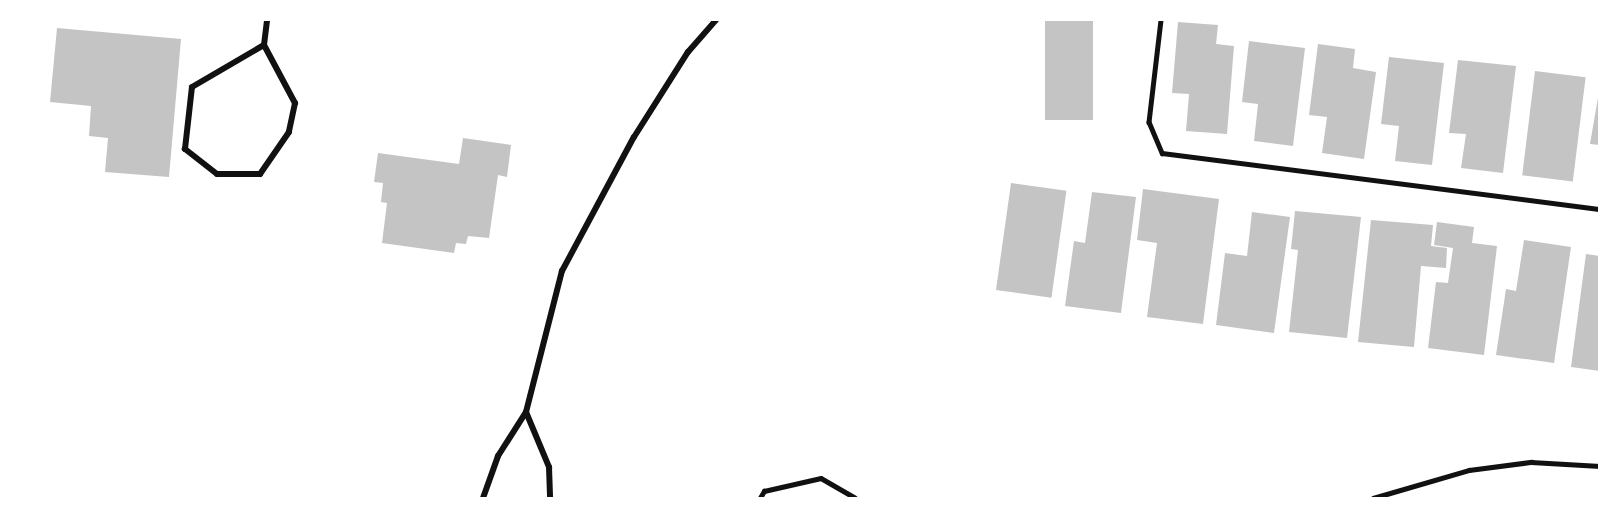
<!DOCTYPE html>
<html>
<head>
<meta charset="utf-8">
<style>
	body { margin:0 }
	#map { position:relative; width:1619px; height:518px; overflow:hidden; background:#fff; font-family:Montserrat,sans-serif }
	div>[style] { position:absolute }
	.building>* { inset:0; background:#c4c4c4; transform-origin:0 0 }
	.service>* { height:4.5px; margin:-2.25px; padding:0 2.25px; transform-origin:2.25px; border-radius:2.25px; background:#111 }
	.minor>* { height:6px; margin:-3px; padding:0 3px; transform-origin:3px; border-radius:3px; background:#111 }
	span { translate:-50% -50%; white-space:nowrap; text-align:center; line-height:1.15; -webkit-text-stroke:4.5px #fff; paint-order:stroke }
	.frame { position:absolute; inset:0; border:21px solid #fff; pointer-events:none }
</style>
</head>
<body>
<div id="map">
	<div class="building">
		<div style="left:1045px;top:20px;width:48px;height:100px"></div>
		<div style="clip-path:polygon(1178px 22px,1218px 25px,1216px 44px,1234px 46px,1227px 134px,1186px 131px,1189px 94px,1172px 93px)"></div>
		<div style="clip-path:polygon(57px 28px,181px 39px,169px 177px,105px 172px,108px 138px,89px 136px,91px 106px,50px 102px)"></div>
		<div style="clip-path:polygon(1249px 41px,1305px 48px,1293px 146px,1254px 141px,1258px 104px,1242px 102px)"></div>
		<div style="clip-path:polygon(1318px 44px,1355px 49px,1353px 68px,1376px 72px,1364px 159px,1322px 153px,1327px 117px,1309px 115px)"></div>
		<div style="clip-path:polygon(1389px 57px,1444px 63px,1432px 165px,1395px 161px,1399px 126px,1381px 124px)"></div>
		<div style="clip-path:polygon(1458px 60px,1516px 66px,1503px 173px,1461px 168px,1466px 134px,1449px 133px)"></div>
		<div style="left:1535px;top:71px;width:51px;height:105px;rotate:7deg"></div>
		<div style="clip-path:polygon(1600px 86px,1600px 145px,1590px 144px)"></div>
		<div style="clip-path:polygon(463px 138px,511px 145px,507px 177px,498px 175px,489px 238px,468px 236px,466px 244px,456px 243px,454px 253px,382px 243px,387px 203px,381px 202px,383px 183px,374px 182px,378px 153px,459px 164px)"></div>
		<div style="left:1011px;top:183px;width:56px;height:108px;rotate:8deg"></div>
		<div style="clip-path:polygon(1143px 189px,1219px 199px,1203px 324px,1147px 317px,1157px 243px,1137px 240px)"></div>
		<div style="clip-path:polygon(1092px 192px,1136px 197px,1121px 313px,1065px 306px,1074px 241px,1085px 243px)"></div>
		<div style="clip-path:polygon(1295px 211px,1361px 217px,1347px 338px,1289px 332px,1298px 250px,1291px 249px)"></div>
		<div style="clip-path:polygon(1252px 212px,1290px 217px,1274px 333px,1216px 325px,1225px 253px,1247px 256px)"></div>
		<div style="clip-path:polygon(1371px 220px,1433px 225px,1431px 246px,1447px 248px,1446px 268px,1421px 266px,1414px 347px,1358px 342px)"></div>
		<div style="clip-path:polygon(1437px 222px,1474px 227px,1472px 243px,1497px 246px,1484px 355px,1428px 348px,1436px 282px,1448px 283px,1453px 248px,1434px 245px)"></div>
		<div style="clip-path:polygon(1524px 240px,1571px 247px,1554px 363px,1496px 355px,1506px 289px,1516px 291px)"></div>
		<div style="clip-path:polygon(1586px 254px,1600px 256px,1600px 371px,1571px 367px)"></div>
	</div>
	<div class="service">
		<div style="left:1161px;top:20px;width:103px;rotate:96.7deg"></div>
		<div style="left:1149px;top:122px;width:34px;rotate:67deg"></div>
		<div style="left:1162px;top:153px;width:442px;rotate:7.3deg"></div>
		<div style="left:760px;top:498px;width:8px;rotate:-60deg"></div>
		<div style="left:764px;top:491px;width:58px;rotate:-12.8deg"></div>
		<div style="left:821px;top:478px;width:39px;rotate:30deg"></div>
		<div style="left:1373px;top:498px;width:100px;rotate:-16.3deg"></div>
		<div style="left:1469px;top:470px;width:63px;rotate:-7.4deg"></div>
		<div style="left:1531px;top:462px;width:69px;rotate:3.3deg"></div>
	</div>
	<div class="minor">
		<div style="left:264px;top:45px;width:66px;rotate:61.9deg"></div>
		<div style="left:295px;top:103px;width:30px;rotate:102deg"></div>
		<div style="left:289px;top:132px;width:51px;rotate:124.6deg"></div>
		<div style="left:260px;top:174px;width:43px;rotate:180deg"></div>
		<div style="left:217px;top:174px;width:41px;rotate:-142deg"></div>
		<div style="left:185px;top:149px;width:62px;rotate:-83.6deg"></div>
		<div style="left:192px;top:87px;width:83px;rotate:-30.3deg"></div>
		<div style="left:264px;top:45px;width:25px;rotate:-83deg"></div>
		<div style="left:526px;top:412px;width:60px;rotate:67.3deg"></div>
		<div style="left:549px;top:467px;width:31px;rotate:88deg"></div>
		<div style="left:483px;top:498px;width:45px;rotate:-70.3deg"></div>
		<div style="left:498px;top:456px;width:52px;rotate:-57.5deg"></div>
		<div style="left:526px;top:412px;width:146px;rotate:-75.7deg"></div>
		<div style="left:562px;top:271px;width:152px;rotate:-61.8deg"></div>
		<div style="left:634px;top:137px;width:101px;rotate:-57.6deg"></div>
		<div style="left:688px;top:52px;width:43px;rotate:-48.8deg"></div>
	</div>
	<div class="frame"></div>
</div>
</body>
</html>
